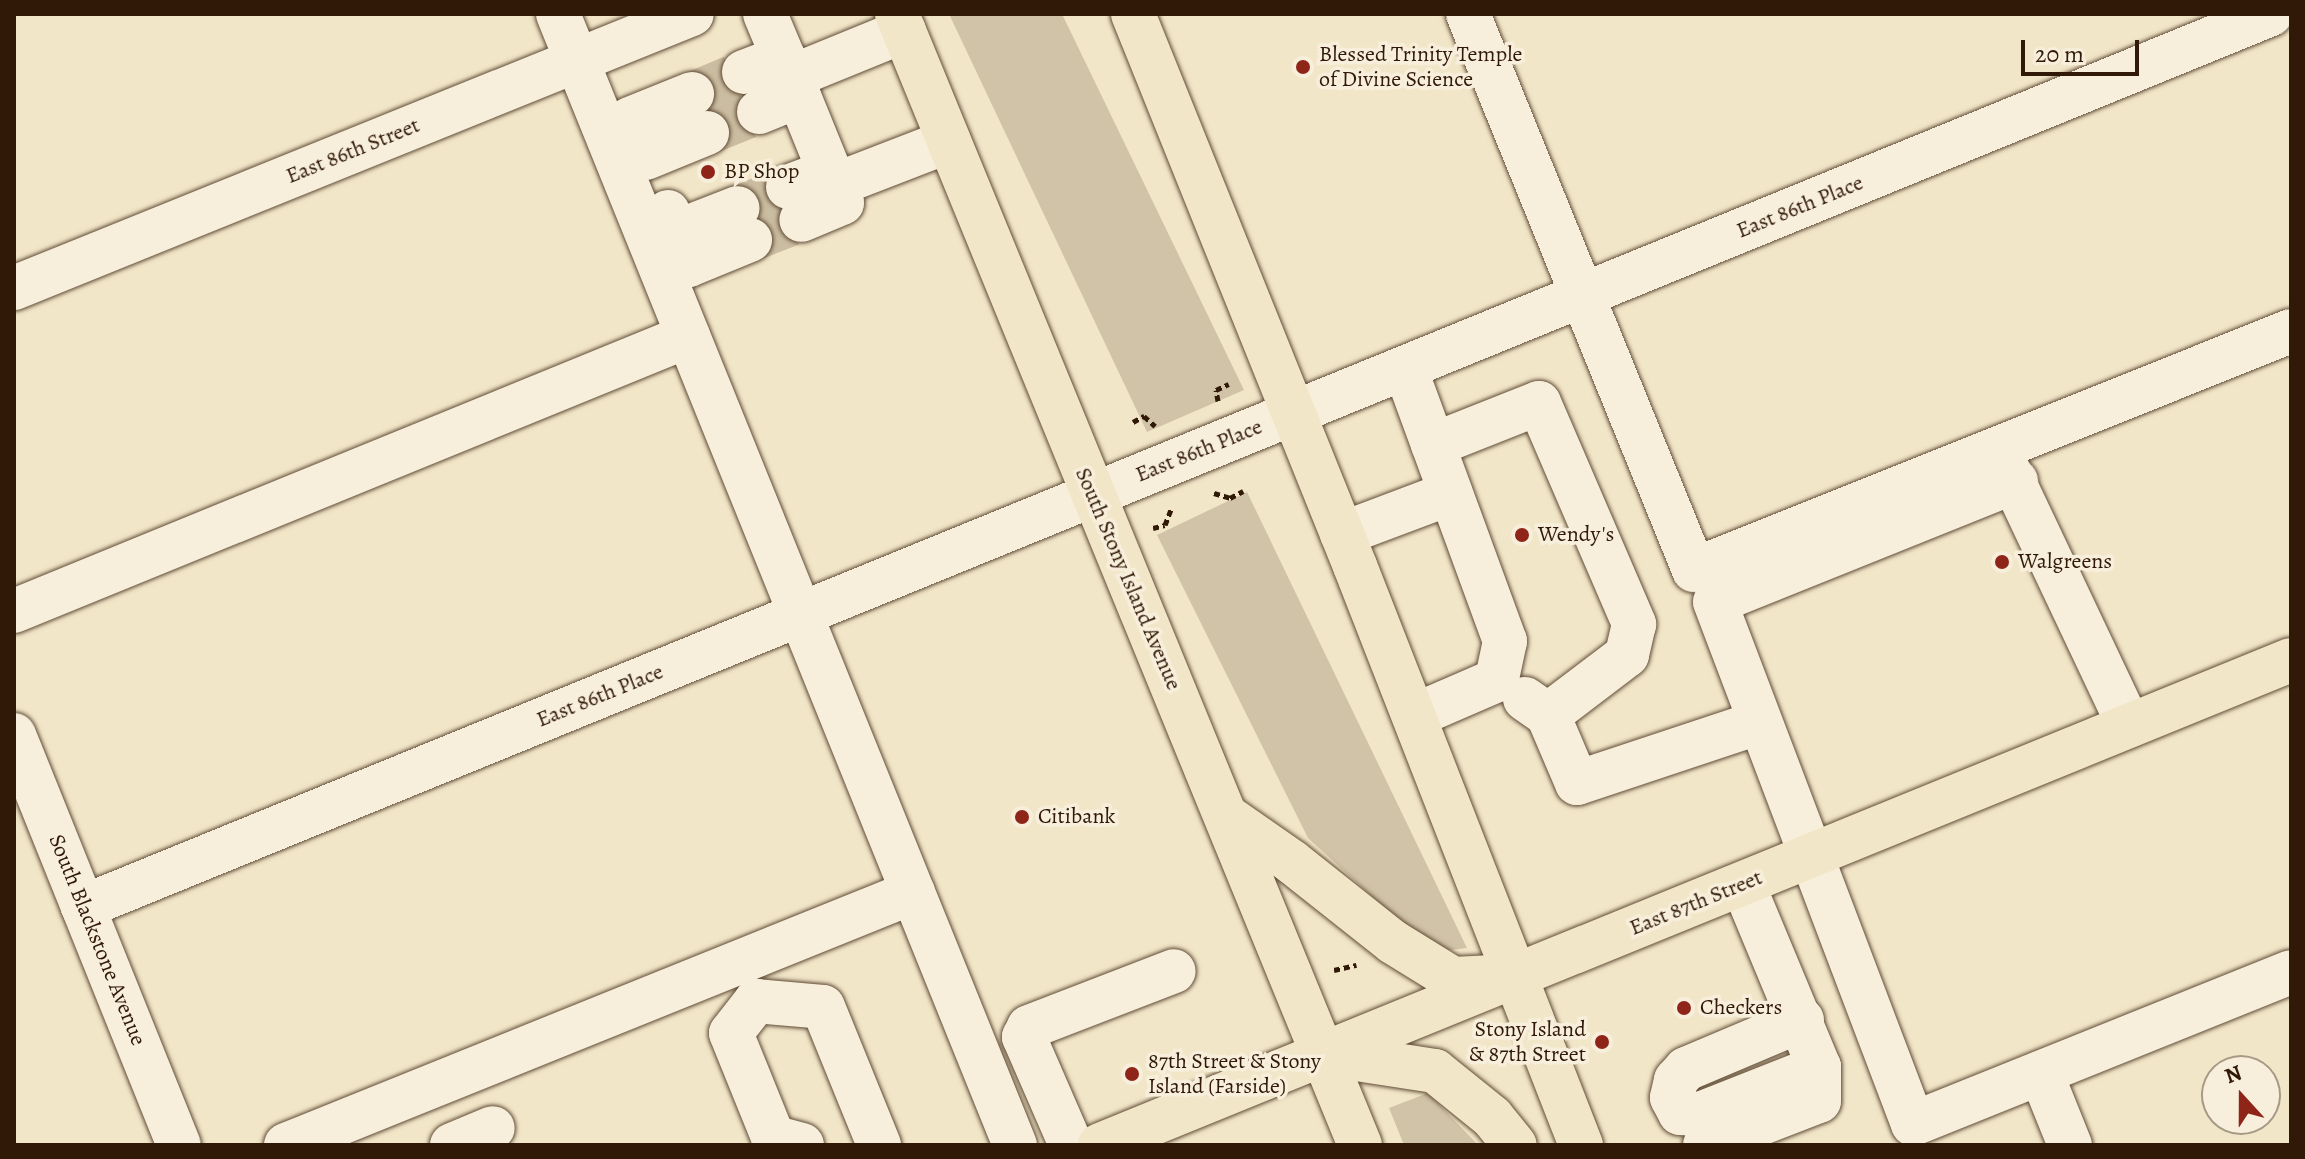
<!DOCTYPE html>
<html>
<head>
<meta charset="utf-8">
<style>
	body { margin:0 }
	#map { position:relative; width:2305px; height:1159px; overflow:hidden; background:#f2e6c8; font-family:Alegreya,serif }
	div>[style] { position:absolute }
	.green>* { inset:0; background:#d1c3a7 }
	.minor-tunnel>* { height:44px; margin-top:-22px; transform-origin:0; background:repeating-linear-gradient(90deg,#cbbda1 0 44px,transparent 0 66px) }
	.path>* { height:5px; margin-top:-2.5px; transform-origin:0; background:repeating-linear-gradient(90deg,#301907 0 6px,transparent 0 10px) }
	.roads { filter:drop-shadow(0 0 2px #604c37) drop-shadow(0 0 2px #604c37) }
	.minor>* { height:44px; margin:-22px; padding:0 22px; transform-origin:22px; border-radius:22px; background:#f7efdb }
	.major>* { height:44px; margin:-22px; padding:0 22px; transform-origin:22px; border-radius:22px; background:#f2e6c8 }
	.highway>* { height:44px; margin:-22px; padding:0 22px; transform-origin:22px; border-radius:22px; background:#f2e6c8 }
	.dots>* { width:22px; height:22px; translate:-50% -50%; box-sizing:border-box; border:4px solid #f7efdb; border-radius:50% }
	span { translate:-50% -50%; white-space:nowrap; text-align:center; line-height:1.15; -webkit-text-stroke:7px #f7efdb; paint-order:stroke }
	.poi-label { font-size:22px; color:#301907 }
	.left { translate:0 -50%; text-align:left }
	.right { translate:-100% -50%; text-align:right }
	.street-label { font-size:22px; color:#301907 }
	.frame { position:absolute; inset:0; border:16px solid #301907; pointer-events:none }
	.north { position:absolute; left:2201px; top:1055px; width:80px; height:80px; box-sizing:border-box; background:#f7efdb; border:2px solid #a79986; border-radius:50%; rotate:339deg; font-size:22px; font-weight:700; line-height:32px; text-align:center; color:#301907 }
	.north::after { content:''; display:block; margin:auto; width:28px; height:36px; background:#8f2418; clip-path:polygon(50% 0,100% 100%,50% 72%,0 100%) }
	.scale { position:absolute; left:2021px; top:40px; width:118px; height:36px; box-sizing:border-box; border:4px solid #301907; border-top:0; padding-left:10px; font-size:24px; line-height:28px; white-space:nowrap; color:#301907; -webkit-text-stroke:6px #f7efdb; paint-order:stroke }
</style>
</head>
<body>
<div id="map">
	<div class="green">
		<div style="clip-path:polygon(949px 14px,1062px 14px,1244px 390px,1147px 432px)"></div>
		<div style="clip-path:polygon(1247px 492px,1467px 948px,1433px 952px,1308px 838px,1157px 535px)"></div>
		<div style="clip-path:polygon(1428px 1093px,1478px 1145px,1404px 1145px,1389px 1108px)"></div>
	</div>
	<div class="minor-tunnel">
		<div style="left:692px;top:94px;width:56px;rotate:-22.9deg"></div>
		<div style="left:707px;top:133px;width:56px;rotate:-22deg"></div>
		<div style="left:738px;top:208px;width:54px;rotate:-22.8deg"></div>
		<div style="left:750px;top:240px;width:55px;rotate:-21.4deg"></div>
	</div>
	<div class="path">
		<div style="left:1218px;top:401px;width:11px;rotate:-100deg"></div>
		<div style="left:1216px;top:390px;width:14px;rotate:-25deg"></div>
		<div style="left:1133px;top:422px;width:13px;rotate:-29deg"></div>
		<div style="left:1144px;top:416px;width:15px;rotate:42deg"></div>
		<div style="left:1214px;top:493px;width:17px;rotate:17deg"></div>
		<div style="left:1230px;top:498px;width:15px;rotate:-28deg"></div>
		<div style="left:1153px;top:528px;width:12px;rotate:-14deg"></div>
		<div style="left:1165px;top:525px;width:17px;rotate:-69deg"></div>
		<div style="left:1334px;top:970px;width:23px;rotate:-13deg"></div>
	</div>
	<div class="roads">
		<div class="minor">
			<div style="left:558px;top:14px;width:1220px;rotate:68deg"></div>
			<div style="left:765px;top:14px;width:47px;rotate:67.3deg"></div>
			<div style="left:1468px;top:14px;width:600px;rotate:67.88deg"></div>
			<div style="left:1694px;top:570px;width:643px;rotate:-21.82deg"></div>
			<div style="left:744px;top:72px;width:42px;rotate:-21deg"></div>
			<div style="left:783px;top:57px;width:138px;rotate:67.9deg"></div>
			<div style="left:835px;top:185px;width:19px;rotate:69deg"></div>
			<div style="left:842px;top:203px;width:44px;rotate:157.5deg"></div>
			<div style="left:791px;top:77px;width:122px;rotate:-22.2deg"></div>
			<div style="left:759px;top:112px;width:43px;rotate:-21.8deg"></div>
			<div style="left:630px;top:119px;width:67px;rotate:-22deg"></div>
			<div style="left:646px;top:158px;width:66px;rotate:-22.3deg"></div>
			<div style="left:835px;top:185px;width:122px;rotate:-21.1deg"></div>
			<div style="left:788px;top:187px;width:45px;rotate:-20.9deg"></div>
			<div style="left:668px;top:212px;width:57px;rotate:68.4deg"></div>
			<div style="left:689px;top:265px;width:66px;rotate:-22.3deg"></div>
			<div style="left:676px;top:232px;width:66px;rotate:-21.2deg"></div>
			<div style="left:14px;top:288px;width:731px;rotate:-22.01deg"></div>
			<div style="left:1405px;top:368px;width:291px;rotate:69.9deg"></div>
			<div style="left:1505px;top:641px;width:40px;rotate:102deg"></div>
			<div style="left:1497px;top:680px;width:90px;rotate:156.6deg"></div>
			<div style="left:1433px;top:445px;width:114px;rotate:-21.6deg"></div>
			<div style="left:1539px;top:403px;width:241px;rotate:66.7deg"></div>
			<div style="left:1634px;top:624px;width:32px;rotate:103deg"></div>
			<div style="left:1627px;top:655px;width:99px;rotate:142.8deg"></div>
			<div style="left:2002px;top:457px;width:297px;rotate:64.7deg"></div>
			<div style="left:2016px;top:481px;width:324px;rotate:158.1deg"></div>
			<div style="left:1715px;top:602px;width:558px;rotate:69.23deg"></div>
			<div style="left:1913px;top:1124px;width:407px;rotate:-21.9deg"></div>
			<div style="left:1342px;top:534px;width:116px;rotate:-20.6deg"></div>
			<div style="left:14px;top:611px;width:728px;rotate:-22.2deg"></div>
			<div style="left:1525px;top:699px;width:28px;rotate:35deg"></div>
			<div style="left:1548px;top:715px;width:74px;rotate:66.9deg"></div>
			<div style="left:1577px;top:783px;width:193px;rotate:-18.4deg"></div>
			<div style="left:14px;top:735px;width:442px;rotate:68.1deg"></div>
			<div style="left:83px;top:907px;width:2363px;rotate:-22.2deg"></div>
			<div style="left:1802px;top:1020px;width:126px;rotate:157.1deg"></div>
			<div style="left:1686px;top:1069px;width:15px;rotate:132deg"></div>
			<div style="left:1676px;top:1080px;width:18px;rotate:103deg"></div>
			<div style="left:1672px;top:1098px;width:17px;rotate:62deg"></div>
			<div style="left:1680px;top:1113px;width:20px;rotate:3deg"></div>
			<div style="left:1700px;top:1114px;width:128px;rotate:-21.6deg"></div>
			<div style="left:2041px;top:1073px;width:78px;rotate:68.1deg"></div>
			<div style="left:286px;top:1145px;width:676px;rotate:-21.97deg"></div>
			<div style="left:452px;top:1145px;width:44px;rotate:-22.5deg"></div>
			<div style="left:802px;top:1145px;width:30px;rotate:-165deg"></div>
			<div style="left:773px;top:1137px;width:112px;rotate:-112deg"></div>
			<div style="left:731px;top:1033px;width:41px;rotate:-52deg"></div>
			<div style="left:756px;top:1001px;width:67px;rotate:5.1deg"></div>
			<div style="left:823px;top:1007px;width:149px;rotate:67.9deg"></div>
			<div style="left:1071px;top:1145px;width:118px;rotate:-113.5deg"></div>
			<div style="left:1024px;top:1037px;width:11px;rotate:-63deg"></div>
			<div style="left:1029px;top:1027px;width:155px;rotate:-21.1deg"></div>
			<div style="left:1705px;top:1145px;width:122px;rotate:-21.1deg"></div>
			<div style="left:1819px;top:1101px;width:34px;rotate:-90deg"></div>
			<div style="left:1819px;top:1067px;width:198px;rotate:-112.6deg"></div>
		</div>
		<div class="major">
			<div style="left:1100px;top:1145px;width:1286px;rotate:-22.16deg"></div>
		</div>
		<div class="highway">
			<div style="left:897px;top:14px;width:1222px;rotate:67.74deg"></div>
			<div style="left:1133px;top:14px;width:595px;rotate:68.09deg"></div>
			<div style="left:1355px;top:566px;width:622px;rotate:68.68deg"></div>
			<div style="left:1229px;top:818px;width:77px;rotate:34.9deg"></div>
			<div style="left:1292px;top:862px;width:129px;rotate:38.4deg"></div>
			<div style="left:1393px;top:942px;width:70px;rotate:31.7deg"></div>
			<div style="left:1453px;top:979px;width:62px;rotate:-2.8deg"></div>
			<div style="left:1324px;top:1054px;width:112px;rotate:8.7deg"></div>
			<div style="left:1435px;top:1071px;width:73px;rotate:38.9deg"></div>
			<div style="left:1492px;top:1117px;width:36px;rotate:51deg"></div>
		</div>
	</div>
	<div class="dots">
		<div style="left:1303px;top:67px;background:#8f2418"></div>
		<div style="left:708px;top:172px;background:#8f2418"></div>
		<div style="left:1522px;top:535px;background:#8f2418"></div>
		<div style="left:2002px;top:562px;background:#8f2418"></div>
		<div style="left:1022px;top:817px;background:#8f2418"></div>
		<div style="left:1684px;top:1008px;background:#8f2418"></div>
		<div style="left:1602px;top:1042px;background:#8f2418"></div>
		<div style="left:1132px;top:1074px;background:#8f2418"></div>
	</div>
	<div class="poi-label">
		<span class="left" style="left:1319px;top:67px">Blessed Trinity Temple<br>of Divine Science</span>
		<span class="left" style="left:724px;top:172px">BP Shop</span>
		<span class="left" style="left:1538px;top:535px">Wendy's</span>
		<span class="left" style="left:2018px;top:562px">Walgreens</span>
		<span class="left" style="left:1038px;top:817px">Citibank</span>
		<span class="left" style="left:1700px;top:1008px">Checkers</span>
		<span class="right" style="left:1586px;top:1042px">Stony Island<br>&amp; 87th Street</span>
		<span class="left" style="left:1148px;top:1074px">87th Street &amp; Stony<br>Island (Farside)</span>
	</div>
	<div class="street-label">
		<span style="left:353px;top:151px;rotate:-22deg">East 86th Street</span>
		<span style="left:1800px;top:207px;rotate:-22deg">East 86th Place</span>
		<span style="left:1199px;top:451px;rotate:-22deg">East 86th Place</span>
		<span style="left:1128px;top:579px;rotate:67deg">South Stony Island Avenue</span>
		<span style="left:600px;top:696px;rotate:-22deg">East 86th Place</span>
		<span style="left:1696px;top:903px;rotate:-22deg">East 87th Street</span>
		<span style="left:97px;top:940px;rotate:68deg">South Blackstone Avenue</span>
	</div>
	<div class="frame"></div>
	<div class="north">N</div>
	<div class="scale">20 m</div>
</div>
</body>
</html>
